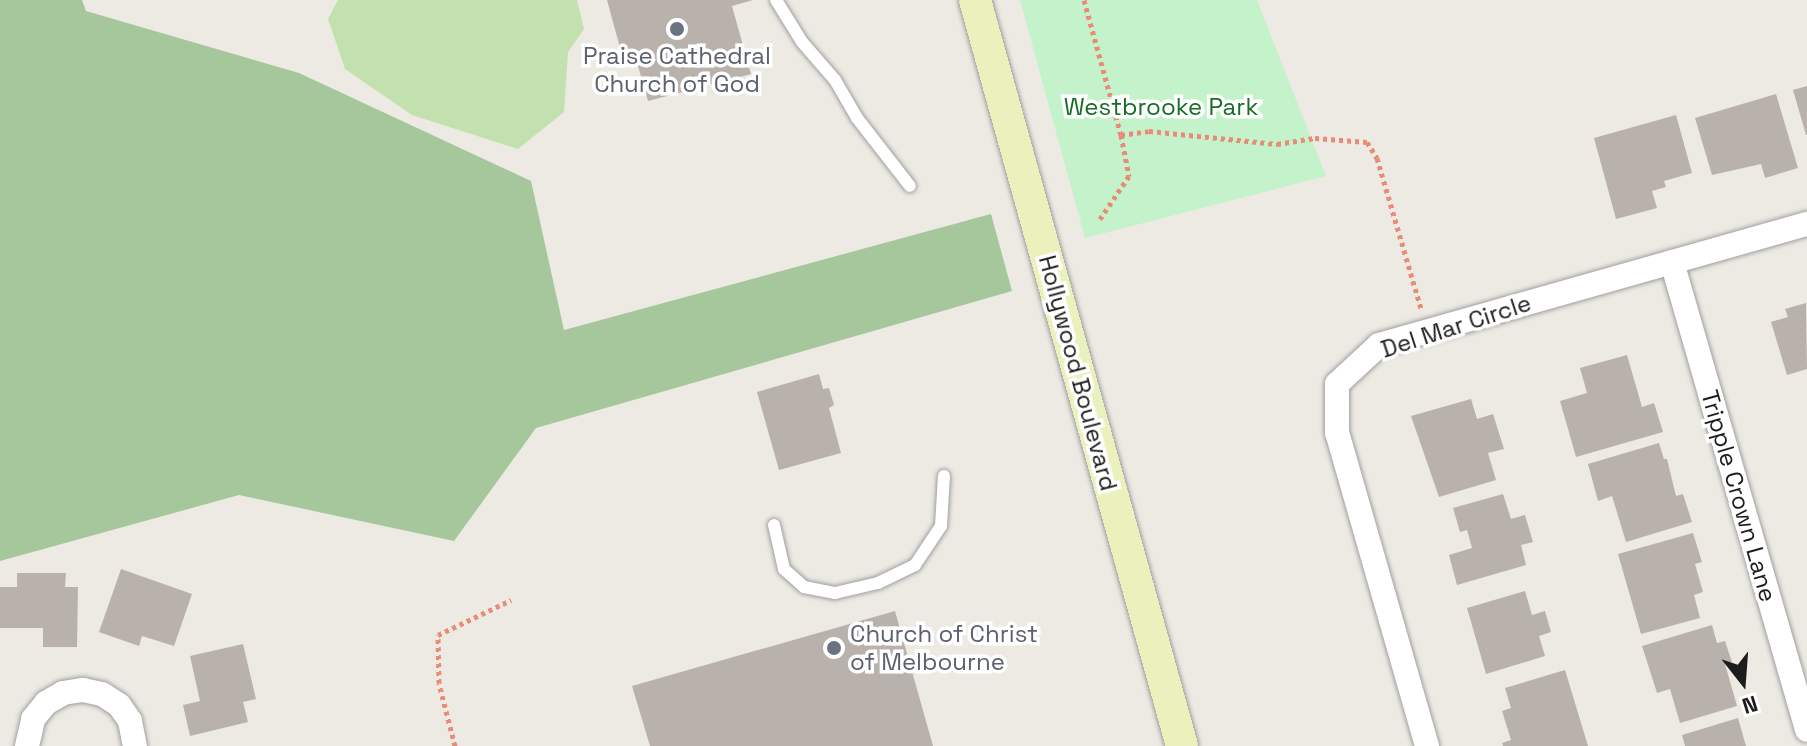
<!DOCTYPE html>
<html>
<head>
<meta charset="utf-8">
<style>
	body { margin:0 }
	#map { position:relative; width:1807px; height:746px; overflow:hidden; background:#eceae3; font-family:"Space Grotesk",sans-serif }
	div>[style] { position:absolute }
	.grass>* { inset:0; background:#c3e1ae }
	.forest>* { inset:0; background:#a6c79c }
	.park>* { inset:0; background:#c4f2cb }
	.building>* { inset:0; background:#b9b2ac }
	.path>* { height:5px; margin-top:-2.5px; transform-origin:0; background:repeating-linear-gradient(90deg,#e98b77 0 4px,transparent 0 8px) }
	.roads { filter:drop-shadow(0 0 2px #a0a0a0) drop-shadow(0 0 2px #a0a0a0) }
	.lane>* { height:12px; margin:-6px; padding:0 6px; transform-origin:6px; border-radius:6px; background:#fff }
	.street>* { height:24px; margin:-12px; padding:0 12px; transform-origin:12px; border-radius:12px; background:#fff }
	.secondary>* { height:32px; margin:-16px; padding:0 16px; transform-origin:16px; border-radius:16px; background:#ebf1bc }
	.dots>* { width:22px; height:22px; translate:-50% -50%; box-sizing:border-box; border:4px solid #fff; border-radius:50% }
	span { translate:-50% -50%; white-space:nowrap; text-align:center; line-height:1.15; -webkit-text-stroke:7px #fff; paint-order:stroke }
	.worship-label { font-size:24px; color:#5b616d }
	.left { translate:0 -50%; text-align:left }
	.park-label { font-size:24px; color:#176d25 }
	.street-label { font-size:24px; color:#1c1c1c }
	.north { position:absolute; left:1703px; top:642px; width:80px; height:80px; -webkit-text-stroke:6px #fff; paint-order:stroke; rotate:163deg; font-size:22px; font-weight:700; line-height:32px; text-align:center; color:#1c1c1c }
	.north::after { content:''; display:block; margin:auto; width:28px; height:36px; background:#1c1c1c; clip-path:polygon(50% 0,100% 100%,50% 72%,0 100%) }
</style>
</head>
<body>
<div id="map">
	<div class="grass">
		<div style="clip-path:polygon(338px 0,577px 0,584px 29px,568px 52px,564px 112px,518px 149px,412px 115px,345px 69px,328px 19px)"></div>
	</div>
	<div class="forest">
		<div style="clip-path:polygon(0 0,82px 0,86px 11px,299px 73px,531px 181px,564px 330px,991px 214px,1012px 291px,536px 428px,454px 541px,239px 495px,0 561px)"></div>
	</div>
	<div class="park">
		<div style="clip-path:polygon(1020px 0,1257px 0,1326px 176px,1085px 238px)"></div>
	</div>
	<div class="building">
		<div style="clip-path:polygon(607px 0,753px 0,732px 6px,751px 74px,648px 101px,634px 52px,622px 55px)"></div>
		<div style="clip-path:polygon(1807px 86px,1807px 135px,1806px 135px,1793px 90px)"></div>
		<div style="clip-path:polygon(1776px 94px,1798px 168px,1765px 178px,1761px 164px,1712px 175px,1695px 118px)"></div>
		<div style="clip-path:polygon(1676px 115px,1692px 173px,1664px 181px,1666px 187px,1652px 191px,1657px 208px,1616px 219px,1594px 138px)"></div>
		<div style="clip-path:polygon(1806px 303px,1807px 369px,1787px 375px,1771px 322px,1788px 317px,1785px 309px)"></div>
		<div style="clip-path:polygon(1627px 355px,1642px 407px,1654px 403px,1663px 432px,1576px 457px,1560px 401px,1587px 393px,1580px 368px)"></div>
		<div style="clip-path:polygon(819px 374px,823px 389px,829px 388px,834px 405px,829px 408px,841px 453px,779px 470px,757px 392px)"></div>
		<div style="clip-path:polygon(1471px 399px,1477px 419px,1493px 414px,1504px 449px,1488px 453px,1496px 480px,1439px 497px,1411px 416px)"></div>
		<div style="clip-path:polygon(1659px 443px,1664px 459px,1667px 459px,1676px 496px,1683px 494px,1692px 522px,1626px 542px,1612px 496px,1598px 501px,1588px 464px)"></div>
		<div style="clip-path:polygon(1503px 494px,1511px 519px,1525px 515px,1533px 542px,1521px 545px,1526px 565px,1457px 585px,1449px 555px,1472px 548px,1467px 530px,1460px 532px,1453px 508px)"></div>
		<div style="clip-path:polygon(1693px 533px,1702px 562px,1695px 564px,1703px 592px,1694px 595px,1700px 618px,1641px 634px,1618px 554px)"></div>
		<div style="clip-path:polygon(121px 569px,192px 594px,174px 646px,142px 636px,139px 646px,99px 632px)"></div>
		<div style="clip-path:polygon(17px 573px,66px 573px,65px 587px,78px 587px,77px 647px,43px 647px,43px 628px,0 628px,0 587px,17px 587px)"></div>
		<div style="clip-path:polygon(1525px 591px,1532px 615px,1545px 611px,1551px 632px,1539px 636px,1545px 656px,1486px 674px,1467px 608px)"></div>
		<div style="clip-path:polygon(895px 611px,933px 746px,650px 746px,632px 686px)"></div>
		<div style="clip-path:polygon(1712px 625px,1717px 643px,1725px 641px,1732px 662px,1725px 664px,1737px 706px,1680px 723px,1670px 689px,1657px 693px,1642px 646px)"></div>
		<div style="clip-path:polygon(243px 644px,256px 699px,243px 702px,248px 722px,190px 736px,183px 705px,200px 701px,190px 656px)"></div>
		<div style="clip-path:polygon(1565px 670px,1588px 746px,1503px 746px,1502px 743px,1511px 740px,1502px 711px,1511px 708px,1505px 688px)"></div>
		<div style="clip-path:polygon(1738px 718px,1746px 746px,1685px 746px,1682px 735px)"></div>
	</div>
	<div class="path">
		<div style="left:1084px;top:0;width:140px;rotate:74.7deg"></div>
		<div style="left:1121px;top:135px;width:42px;rotate:79deg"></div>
		<div style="left:1129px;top:176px;width:52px;rotate:124deg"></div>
		<div style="left:1121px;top:135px;width:28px;rotate:-8deg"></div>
		<div style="left:1149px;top:131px;width:129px;rotate:5.8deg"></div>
		<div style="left:1277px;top:144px;width:38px;rotate:-9deg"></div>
		<div style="left:1315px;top:138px;width:52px;rotate:4.4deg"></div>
		<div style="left:1367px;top:142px;width:19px;rotate:58deg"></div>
		<div style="left:1377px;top:158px;width:156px;rotate:73.7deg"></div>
		<div style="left:455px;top:746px;width:65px;rotate:-104.3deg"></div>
		<div style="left:439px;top:683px;width:48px;rotate:-91.2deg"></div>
		<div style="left:438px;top:635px;width:81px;rotate:-25.6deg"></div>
	</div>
	<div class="roads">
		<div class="lane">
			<div style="left:776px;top:0;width:49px;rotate:58.2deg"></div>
			<div style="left:802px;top:42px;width:50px;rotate:49deg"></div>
			<div style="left:835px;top:80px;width:44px;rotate:59.9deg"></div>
			<div style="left:857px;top:118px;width:86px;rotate:52.1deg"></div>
			<div style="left:774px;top:525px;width:45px;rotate:77.2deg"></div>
			<div style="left:784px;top:569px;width:27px;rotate:42deg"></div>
			<div style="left:804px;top:587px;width:32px;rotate:11deg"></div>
			<div style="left:835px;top:593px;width:44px;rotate:-13.1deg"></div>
			<div style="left:878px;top:583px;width:41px;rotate:-25.9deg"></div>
			<div style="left:915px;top:565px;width:47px;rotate:-56.3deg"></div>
			<div style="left:941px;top:526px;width:50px;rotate:-86.6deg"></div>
		</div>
		<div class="street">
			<div style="left:1672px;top:262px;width:487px;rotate:73.9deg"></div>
			<div style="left:27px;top:746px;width:28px;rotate:-77deg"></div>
			<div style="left:33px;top:719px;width:21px;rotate:-51deg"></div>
			<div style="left:46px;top:703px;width:20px;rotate:-30deg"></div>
			<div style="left:63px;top:693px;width:20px;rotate:-9deg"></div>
			<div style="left:83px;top:690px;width:19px;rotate:12deg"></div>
			<div style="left:102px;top:694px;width:20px;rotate:33deg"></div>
			<div style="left:119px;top:705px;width:19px;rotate:55deg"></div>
			<div style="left:130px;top:721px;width:25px;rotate:79deg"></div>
			<div style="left:1427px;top:746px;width:326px;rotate:-106deg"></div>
			<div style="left:1337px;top:433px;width:49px;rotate:-90deg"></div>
			<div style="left:1337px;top:384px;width:57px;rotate:-42.9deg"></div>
			<div style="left:1379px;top:345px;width:445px;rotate:-15.8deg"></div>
		</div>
		<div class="secondary">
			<div style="left:975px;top:0;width:774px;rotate:74.49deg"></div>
		</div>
	</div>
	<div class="dots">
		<div style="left:677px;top:29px;background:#6b7280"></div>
		<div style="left:834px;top:648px;background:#6b7280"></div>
	</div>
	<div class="worship-label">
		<span style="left:677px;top:70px">Praise Cathedral<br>Church of God</span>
		<span class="left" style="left:850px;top:648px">Church of Christ<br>of Melbourne</span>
	</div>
	<div class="park-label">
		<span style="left:1161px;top:107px">Westbrooke Park</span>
	</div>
	<div class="street-label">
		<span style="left:1456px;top:326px;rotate:-18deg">Del Mar Circle</span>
		<span style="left:1078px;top:373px;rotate:75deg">Hollywood Boulevard</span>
		<span style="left:1739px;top:496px;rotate:74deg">Tripple Crown Lane</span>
	</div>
	<div class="north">N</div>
</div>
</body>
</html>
